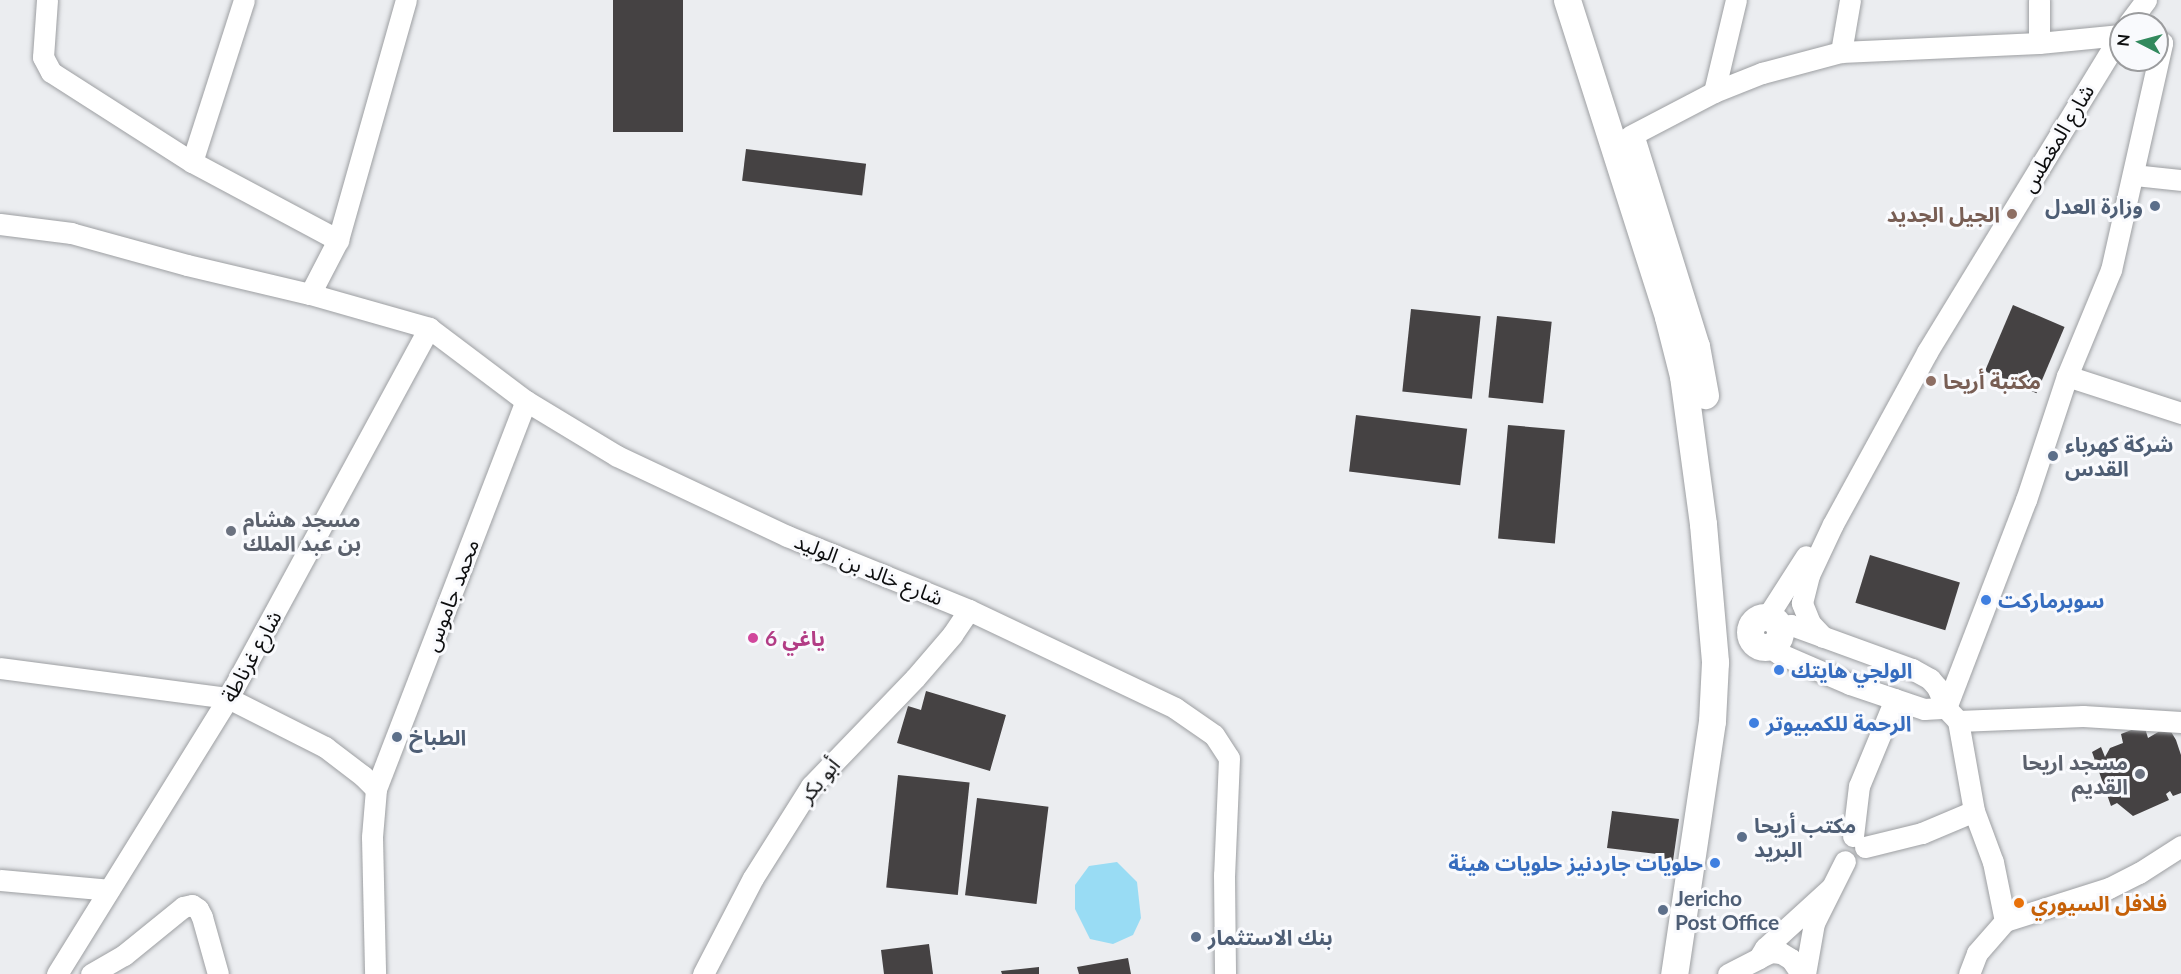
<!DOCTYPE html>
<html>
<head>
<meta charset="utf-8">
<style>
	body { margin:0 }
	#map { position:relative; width:2181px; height:974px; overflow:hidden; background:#ebedf0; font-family:Lato,"Noto Sans Arabic",sans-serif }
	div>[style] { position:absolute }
	.water>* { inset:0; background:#99dcf4 }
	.building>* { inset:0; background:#454243; transform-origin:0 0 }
	.roads { filter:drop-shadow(0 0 2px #9d9fa2) drop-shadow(0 0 2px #9d9fa2) }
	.minor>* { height:21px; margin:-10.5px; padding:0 10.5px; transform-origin:10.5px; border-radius:10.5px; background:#fff }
	.major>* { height:27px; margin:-13.5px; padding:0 13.5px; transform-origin:13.5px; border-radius:13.5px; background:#fff }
	.major>.ring { margin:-13.5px; padding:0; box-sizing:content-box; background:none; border:27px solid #fff; border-radius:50% }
	.dots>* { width:16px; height:16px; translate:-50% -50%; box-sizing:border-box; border:3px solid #f9fafd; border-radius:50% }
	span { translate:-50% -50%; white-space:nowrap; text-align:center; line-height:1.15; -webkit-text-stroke:6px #f9fafd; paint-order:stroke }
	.street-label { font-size:21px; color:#0d0e0f }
	.service-label { font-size:21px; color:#4e5e75; font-weight:700 }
	.right { translate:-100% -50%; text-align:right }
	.left { translate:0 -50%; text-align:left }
	.education-label { font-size:21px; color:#785e54; font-weight:700 }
	.worship-label { font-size:21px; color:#5b616d; font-weight:700 }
	.shop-label { font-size:21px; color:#366cbe; font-weight:700 }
	.hotel-label { font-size:21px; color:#b23c85; font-weight:700 }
	.food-label { font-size:21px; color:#c56008; font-weight:700 }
	.north { position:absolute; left:2109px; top:12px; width:60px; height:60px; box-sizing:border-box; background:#f9fafd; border:2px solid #9b9c9e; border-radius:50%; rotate:276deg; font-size:16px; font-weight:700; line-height:24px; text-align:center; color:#0d0e0f }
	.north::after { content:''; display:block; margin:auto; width:21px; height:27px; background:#32895d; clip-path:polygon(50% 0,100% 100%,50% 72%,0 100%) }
</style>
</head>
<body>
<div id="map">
	<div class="water">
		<div style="clip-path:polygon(1117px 862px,1137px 882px,1141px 918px,1133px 935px,1113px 944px,1090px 939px,1075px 909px,1075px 885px,1089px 866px)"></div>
	</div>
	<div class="building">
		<div style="left:613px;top:0;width:70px;height:132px"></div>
		<div style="left:746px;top:149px;width:121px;height:32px;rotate:7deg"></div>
		<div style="left:2013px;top:305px;width:56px;height:72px;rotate:23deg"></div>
		<div style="left:1411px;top:309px;width:70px;height:83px;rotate:6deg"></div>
		<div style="left:1497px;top:316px;width:55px;height:82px;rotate:6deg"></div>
		<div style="left:1356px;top:415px;width:112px;height:57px;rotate:7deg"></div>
		<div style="left:1508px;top:425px;width:57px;height:114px;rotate:5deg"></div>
		<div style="left:1870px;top:555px;width:94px;height:50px;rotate:17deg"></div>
		<div style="clip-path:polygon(926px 691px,1006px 715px,990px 771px,897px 743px,908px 706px,921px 710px)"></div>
		<div style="clip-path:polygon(2144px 725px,2148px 738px,2165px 728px,2170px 730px,2176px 740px,2181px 755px,2181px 793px,2173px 796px,2170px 791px,2166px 794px,2169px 800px,2133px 816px,2117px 803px,2111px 806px,2092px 752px,2101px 747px,2105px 757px,2110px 748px,2123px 743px,2121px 734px)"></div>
		<div style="left:898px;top:775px;width:72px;height:113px;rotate:6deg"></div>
		<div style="left:977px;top:798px;width:72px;height:98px;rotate:7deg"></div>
		<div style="clip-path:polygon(1612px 811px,1679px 819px,1673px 861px,1656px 859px,1657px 854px,1607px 848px)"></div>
		<div style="clip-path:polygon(929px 944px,933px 974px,884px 974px,881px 950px)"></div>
		<div style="clip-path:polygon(1128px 958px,1131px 974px,1079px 974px,1077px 967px)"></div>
		<div style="clip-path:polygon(1039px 967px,1039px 974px,1002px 974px,1001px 971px)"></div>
	</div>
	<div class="roads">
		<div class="minor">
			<div style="left:47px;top:0;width:57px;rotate:94deg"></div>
			<div style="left:43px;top:57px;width:17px;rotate:62deg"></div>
			<div style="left:51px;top:72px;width:167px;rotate:32.6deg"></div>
			<div style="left:192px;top:162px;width:166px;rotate:28.1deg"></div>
			<div style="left:2039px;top:0;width:43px;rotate:90deg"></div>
			<div style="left:2128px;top:24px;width:30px;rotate:-53deg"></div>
			<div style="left:1841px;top:52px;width:53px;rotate:-80.2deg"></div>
			<div style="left:1714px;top:92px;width:95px;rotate:-76.6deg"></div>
			<div style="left:1630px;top:136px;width:95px;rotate:-27.6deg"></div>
			<div style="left:1714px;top:92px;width:52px;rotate:-21.6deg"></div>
			<div style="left:1762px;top:73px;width:82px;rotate:-14.9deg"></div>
			<div style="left:1841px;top:52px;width:198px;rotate:-2.6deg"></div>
			<div style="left:2039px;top:43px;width:82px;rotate:-5.6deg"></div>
			<div style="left:192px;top:162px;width:170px;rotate:-72.2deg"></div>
			<div style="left:2134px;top:175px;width:47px;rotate:6.1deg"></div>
			<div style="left:0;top:224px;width:72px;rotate:7.2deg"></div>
			<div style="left:71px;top:233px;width:120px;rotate:15.4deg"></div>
			<div style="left:187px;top:265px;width:126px;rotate:13.3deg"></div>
			<div style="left:310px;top:294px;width:124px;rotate:15.9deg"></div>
			<div style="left:429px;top:328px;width:121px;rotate:37deg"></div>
			<div style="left:526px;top:401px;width:106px;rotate:31.1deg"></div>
			<div style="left:617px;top:456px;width:188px;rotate:25.2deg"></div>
			<div style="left:787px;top:536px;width:196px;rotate:22.1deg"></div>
			<div style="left:969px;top:610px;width:228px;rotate:25.4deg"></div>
			<div style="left:1175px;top:708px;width:47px;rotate:34.7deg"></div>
			<div style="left:1214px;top:735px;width:27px;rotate:57deg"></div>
			<div style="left:1229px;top:758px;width:117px;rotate:92.4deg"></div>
			<div style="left:1224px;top:875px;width:99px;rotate:89.4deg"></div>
			<div style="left:310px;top:294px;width:61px;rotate:-62.6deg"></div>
			<div style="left:338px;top:240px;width:249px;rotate:-74.2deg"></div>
			<div style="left:2067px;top:376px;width:115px;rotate:-67.5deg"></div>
			<div style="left:2111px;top:270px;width:233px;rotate:-77.3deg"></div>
			<div style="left:2162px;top:43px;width:5px;rotate:-169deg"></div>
			<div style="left:1767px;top:617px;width:72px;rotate:-57.4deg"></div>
			<div style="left:1779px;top:627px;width:12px;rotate:-9deg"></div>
			<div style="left:1791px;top:625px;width:129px;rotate:20deg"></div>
			<div style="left:1912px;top:669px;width:21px;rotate:29deg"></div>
			<div style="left:1930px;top:679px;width:11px;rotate:49deg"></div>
			<div style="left:1937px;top:687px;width:23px;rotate:67deg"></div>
			<div style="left:1946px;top:708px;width:18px;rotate:47deg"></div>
			<div style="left:1958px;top:721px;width:91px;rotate:79.9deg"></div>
			<div style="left:1974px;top:811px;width:54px;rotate:69.6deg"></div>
			<div style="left:1993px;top:862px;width:60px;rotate:78.5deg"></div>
			<div style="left:1823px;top:637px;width:19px;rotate:-133deg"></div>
			<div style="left:1810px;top:623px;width:22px;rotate:-112deg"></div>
			<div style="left:1802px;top:603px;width:29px;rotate:-76deg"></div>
			<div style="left:1809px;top:575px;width:56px;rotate:-64.8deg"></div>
			<div style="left:1833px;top:524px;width:196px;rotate:-61.3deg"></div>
			<div style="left:1927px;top:352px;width:373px;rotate:-58.6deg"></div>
			<div style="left:1772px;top:646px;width:9px;rotate:49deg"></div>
			<div style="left:1778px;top:653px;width:78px;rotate:23.3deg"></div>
			<div style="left:1850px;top:684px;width:78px;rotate:18.7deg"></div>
			<div style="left:1924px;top:709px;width:22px;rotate:-3deg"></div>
			<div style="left:0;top:668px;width:230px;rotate:7.5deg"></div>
			<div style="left:228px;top:698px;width:109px;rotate:26.8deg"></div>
			<div style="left:325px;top:747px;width:48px;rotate:37.3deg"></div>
			<div style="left:363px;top:776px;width:18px;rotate:45deg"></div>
			<div style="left:376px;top:789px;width:48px;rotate:94.8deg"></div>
			<div style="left:372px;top:837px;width:137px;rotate:88.7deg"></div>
			<div style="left:1946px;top:708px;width:223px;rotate:-69deg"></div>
			<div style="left:2026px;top:500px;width:131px;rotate:-71.7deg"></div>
			<div style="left:2067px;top:376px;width:120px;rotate:18deg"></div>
			<div style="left:1958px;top:721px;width:125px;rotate:-2.3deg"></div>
			<div style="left:2083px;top:716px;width:98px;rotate:3.5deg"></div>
			<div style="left:376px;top:789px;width:416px;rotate:-68.9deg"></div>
			<div style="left:1853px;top:836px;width:50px;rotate:-83.2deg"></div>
			<div style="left:1859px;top:786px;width:94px;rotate:-67.5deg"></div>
			<div style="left:1865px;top:847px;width:59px;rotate:-13.8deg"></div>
			<div style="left:1922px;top:833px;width:56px;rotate:-22.9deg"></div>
			<div style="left:0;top:880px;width:109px;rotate:5.2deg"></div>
			<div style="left:1759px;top:958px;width:13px;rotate:-27deg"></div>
			<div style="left:1771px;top:952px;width:10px;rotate:6deg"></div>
			<div style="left:1781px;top:953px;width:12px;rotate:31deg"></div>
			<div style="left:1791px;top:959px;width:18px;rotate:56deg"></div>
			<div style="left:57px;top:974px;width:325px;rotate:-58.2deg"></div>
			<div style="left:228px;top:698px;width:421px;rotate:-61.5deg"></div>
			<div style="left:91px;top:974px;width:38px;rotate:-30deg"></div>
			<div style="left:124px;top:955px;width:76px;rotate:-39.1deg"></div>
			<div style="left:183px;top:907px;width:9px;rotate:-13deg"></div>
			<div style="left:192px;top:905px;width:7px;rotate:34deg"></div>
			<div style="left:198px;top:909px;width:9px;rotate:63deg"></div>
			<div style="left:202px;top:917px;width:59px;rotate:74.3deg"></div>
			<div style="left:703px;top:974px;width:108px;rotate:-62.5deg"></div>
			<div style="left:753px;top:878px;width:109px;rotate:-57.8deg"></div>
			<div style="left:811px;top:786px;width:150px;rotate:-46.1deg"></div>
			<div style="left:915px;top:678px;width:57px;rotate:-49.3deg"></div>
			<div style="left:952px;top:635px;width:30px;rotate:-56deg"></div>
			<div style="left:1728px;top:974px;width:35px;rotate:-27deg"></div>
			<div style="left:1759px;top:958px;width:12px;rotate:-59deg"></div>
			<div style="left:1765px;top:948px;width:89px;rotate:-42.3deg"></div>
			<div style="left:1805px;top:974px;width:52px;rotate:-80deg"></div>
			<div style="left:1814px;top:923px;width:69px;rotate:-63.4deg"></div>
			<div style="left:1969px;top:974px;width:22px;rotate:-69deg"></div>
			<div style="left:1977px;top:953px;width:43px;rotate:-48.8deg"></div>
			<div style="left:2005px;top:921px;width:109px;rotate:-17.6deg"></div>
			<div style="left:2109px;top:888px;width:34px;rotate:-27deg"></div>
			<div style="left:2139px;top:873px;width:50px;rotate:-32.7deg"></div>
		</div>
		<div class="major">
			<div style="left:1567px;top:0;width:333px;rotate:72.3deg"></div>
			<div style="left:1668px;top:317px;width:61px;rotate:75.7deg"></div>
			<div style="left:1683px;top:376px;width:149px;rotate:82.3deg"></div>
			<div style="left:1703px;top:524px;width:139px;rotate:85deg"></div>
			<div style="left:1715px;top:662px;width:59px;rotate:92.9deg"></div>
			<div style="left:1712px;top:721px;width:256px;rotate:98.5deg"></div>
			<div style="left:1633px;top:144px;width:212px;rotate:72.7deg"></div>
			<div style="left:1696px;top:346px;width:50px;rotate:79.6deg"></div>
			<div class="ring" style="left:1750px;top:617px;width:3px;height:3px"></div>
		</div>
	</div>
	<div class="dots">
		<div style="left:2155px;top:206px;background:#5c6f8a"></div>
		<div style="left:2012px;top:214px;background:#8d6e63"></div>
		<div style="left:1931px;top:381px;background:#8d6e63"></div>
		<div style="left:2053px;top:456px;background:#5c6f8a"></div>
		<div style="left:231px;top:531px;background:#6b7280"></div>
		<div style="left:1986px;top:600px;background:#3f7fe0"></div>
		<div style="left:753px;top:638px;background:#d1479c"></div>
		<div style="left:1779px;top:670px;background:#3f7fe0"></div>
		<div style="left:1754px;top:723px;background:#3f7fe0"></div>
		<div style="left:397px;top:737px;background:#5c6f8a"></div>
		<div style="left:2140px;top:774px;background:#6b7280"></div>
		<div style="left:1742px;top:837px;background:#5c6f8a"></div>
		<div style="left:1715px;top:863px;background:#3f7fe0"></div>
		<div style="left:2019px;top:903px;background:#e8710a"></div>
		<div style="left:1663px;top:910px;background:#5c6f8a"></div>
		<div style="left:1196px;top:937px;background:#5c6f8a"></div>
	</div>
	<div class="street-label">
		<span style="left:2057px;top:138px;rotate:-59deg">شارع المغطس</span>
		<span style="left:869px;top:569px;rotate:22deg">شارع خالد بن الوليد</span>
		<span style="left:451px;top:595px;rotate:-69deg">محمد جاموس</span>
		<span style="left:251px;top:656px;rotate:-61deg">شارع غرناطة</span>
		<span style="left:819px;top:780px;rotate:-50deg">أبو بكر</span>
	</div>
	<div class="service-label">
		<span class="right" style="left:2143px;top:206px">وزارة العدل</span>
		<span class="left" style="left:2065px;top:456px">شركة كهرباء<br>القدس</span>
		<span class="left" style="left:409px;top:737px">الطباخ</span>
		<span class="left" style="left:1754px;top:837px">مكتب أريحا<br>البريد</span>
		<span class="left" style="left:1675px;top:910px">Jericho<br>Post Office</span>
		<span class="left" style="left:1208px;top:937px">بنك الاستثمار</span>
	</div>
	<div class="education-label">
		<span class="right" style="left:2000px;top:214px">الجيل الجديد</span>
		<span class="left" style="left:1943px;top:381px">مكتبة أريحا</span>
	</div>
	<div class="worship-label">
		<span class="left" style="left:243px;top:531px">مسجد هشام<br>بن عبد الملك</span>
		<span class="right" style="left:2128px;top:774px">مسجد اريحا<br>القديم</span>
	</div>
	<div class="shop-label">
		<span class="left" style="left:1998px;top:600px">سوبرماركت</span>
		<span class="left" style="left:1791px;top:670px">الولجي هايتك</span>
		<span class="left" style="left:1766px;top:723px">الرحمة للكمبيوتر</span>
		<span class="right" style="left:1703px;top:863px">حلويات جاردنيز حلويات هيئة</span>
	</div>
	<div class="hotel-label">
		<span class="left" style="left:765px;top:638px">ياغي 6</span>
	</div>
	<div class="food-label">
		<span class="left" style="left:2031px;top:903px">فلافل السيوري</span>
	</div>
	<div class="north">N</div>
</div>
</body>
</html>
